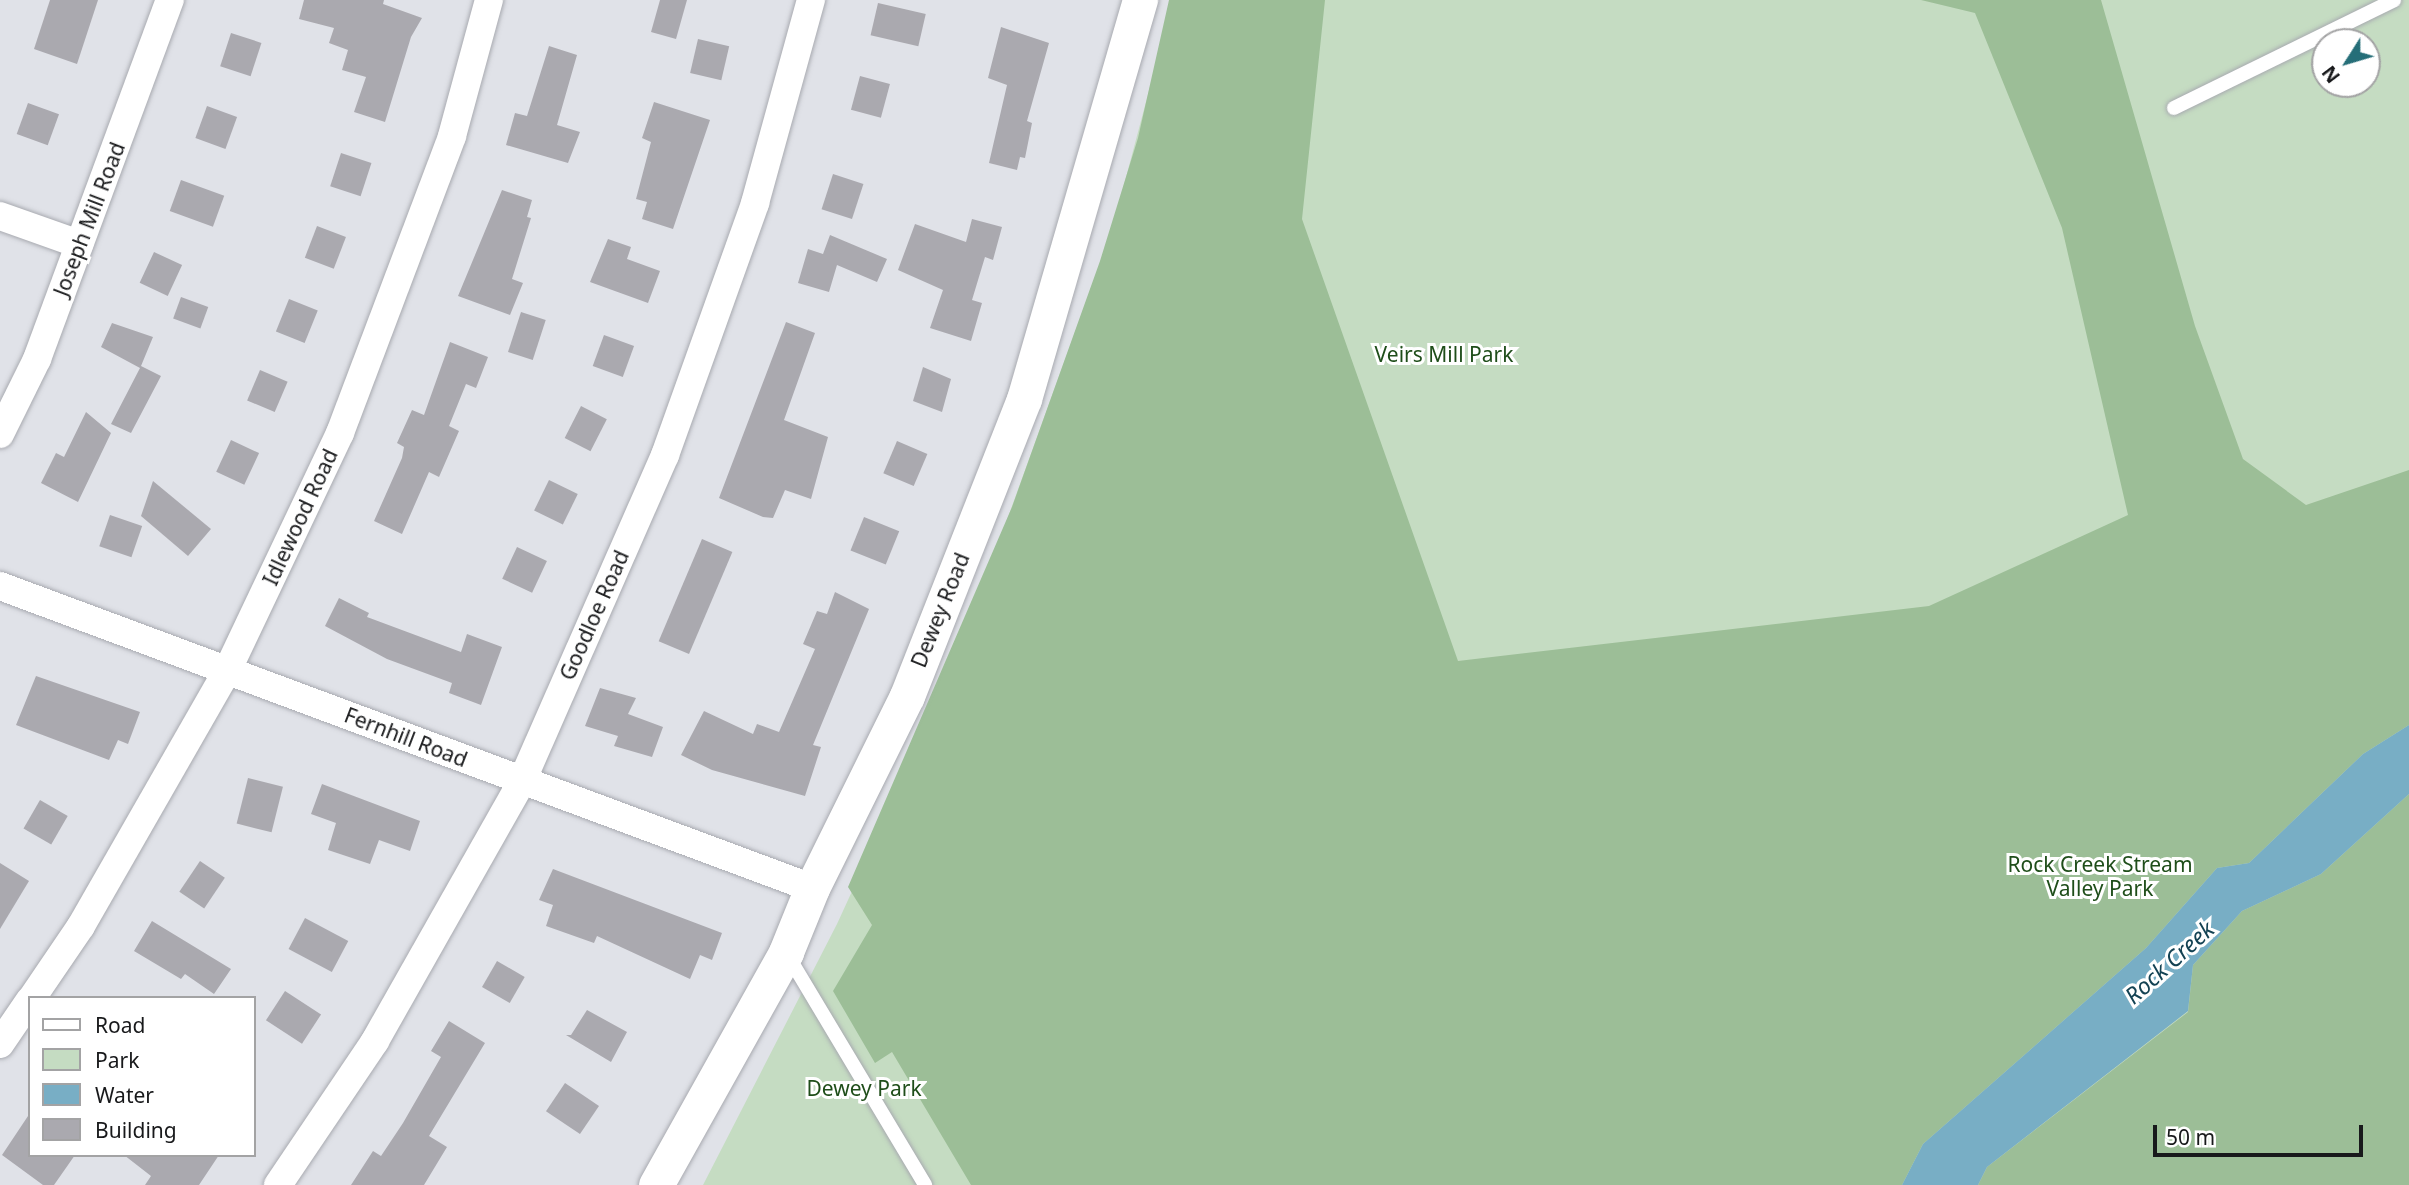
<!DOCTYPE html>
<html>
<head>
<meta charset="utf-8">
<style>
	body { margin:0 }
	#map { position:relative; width:2409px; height:1185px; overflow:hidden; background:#e0e2e8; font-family:"Noto Sans",sans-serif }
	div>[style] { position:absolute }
	.green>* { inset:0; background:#c5dcc2 }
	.forest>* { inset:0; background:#9cbe97 }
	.water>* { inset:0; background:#78aec5 }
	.building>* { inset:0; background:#aaa9af; transform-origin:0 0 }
	.roads { filter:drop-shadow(0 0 2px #a8aab0) drop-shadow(0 0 2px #a8aab0) }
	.service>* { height:14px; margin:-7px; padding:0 7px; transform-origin:7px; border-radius:7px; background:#fff }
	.minor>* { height:28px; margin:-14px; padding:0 14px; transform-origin:14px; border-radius:14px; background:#fff }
	.tertiary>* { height:35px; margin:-17.5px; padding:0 17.5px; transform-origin:17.5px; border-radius:17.5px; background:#fff }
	span { translate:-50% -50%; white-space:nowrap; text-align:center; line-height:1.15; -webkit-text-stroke:6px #fff; paint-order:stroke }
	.street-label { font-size:21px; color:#18191b }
	.park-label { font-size:21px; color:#1f4e1a }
	.water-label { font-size:23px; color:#134253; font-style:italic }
	.legend { position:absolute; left:28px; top:996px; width:228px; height:161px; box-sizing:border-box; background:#fff; border:2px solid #a3a3a4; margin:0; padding:9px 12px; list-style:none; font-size:21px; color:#18191b }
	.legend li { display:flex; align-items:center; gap:14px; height:35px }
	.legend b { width:35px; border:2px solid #a3a3a4 }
	.north { position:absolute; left:2311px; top:28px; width:70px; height:70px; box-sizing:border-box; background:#fff; border:2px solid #a3a3a4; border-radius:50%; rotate:233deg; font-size:19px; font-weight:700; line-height:28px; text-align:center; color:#18191b }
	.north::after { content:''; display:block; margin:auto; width:24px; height:32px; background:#256e78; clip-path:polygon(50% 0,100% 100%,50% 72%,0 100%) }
	.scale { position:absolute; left:2153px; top:1125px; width:210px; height:32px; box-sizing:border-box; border:4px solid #18191b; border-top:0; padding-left:9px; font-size:21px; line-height:24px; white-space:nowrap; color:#18191b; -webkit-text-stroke:5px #fff; paint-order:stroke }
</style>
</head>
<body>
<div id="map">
	<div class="green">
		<div style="clip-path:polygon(evenodd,1173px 0,2409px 0,2409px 1185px,703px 1185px,837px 924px,949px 680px,1112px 230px,1173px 0,2325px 42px,2367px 42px,2367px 84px,2325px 84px,2325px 42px)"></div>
	</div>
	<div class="forest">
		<div style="clip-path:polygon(1169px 0,1325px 0,1302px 219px,1458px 661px,1929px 606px,2128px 515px,2062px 228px,1975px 13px,1921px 0,2101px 0,2195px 326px,2243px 459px,2306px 505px,2409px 470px,2409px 725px,2363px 754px,2249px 863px,2217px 868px,2146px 948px,1923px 1144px,1902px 1185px,971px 1185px,892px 1052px,875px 1063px,833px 991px,872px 925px,848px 887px,1012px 507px,1100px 261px,1138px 138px)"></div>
		<div style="clip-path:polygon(2409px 794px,2409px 1185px,1978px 1185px,1987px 1167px,2188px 1012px,2193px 965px,2242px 911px,2321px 874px)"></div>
	</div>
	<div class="water">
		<div style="clip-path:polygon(2409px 725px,2409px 794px,2321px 874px,2242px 911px,2193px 965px,2188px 1011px,1987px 1167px,1978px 1185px,1902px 1185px,1923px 1144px,2146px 948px,2217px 868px,2249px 863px,2363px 754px)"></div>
	</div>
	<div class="building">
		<div style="clip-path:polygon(50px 0,98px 0,77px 64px,34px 49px)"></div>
		<div style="clip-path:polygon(304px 0,384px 0,383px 4px,422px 18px,411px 37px,385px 122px,354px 112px,366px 77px,342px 70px,348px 50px,329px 43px,334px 28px,299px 19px)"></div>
		<div style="clip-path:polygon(660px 0,687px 0,676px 39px,651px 32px)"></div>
		<div style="left:878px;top:3px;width:49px;height:33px;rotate:13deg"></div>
		<div style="clip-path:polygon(1001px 27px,1049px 43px,1027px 121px,1032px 123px,1025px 158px,1020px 157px,1017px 170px,989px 163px,1007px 85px,988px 78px)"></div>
		<div style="left:231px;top:33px;width:32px;height:35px;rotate:18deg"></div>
		<div style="left:698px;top:39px;width:32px;height:35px;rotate:13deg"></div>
		<div style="clip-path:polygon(549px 46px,577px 55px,557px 125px,580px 132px,568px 163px,506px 145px,515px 113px,527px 116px)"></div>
		<div style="left:860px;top:76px;width:31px;height:35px;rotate:15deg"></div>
		<div style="clip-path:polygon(654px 102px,710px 120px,673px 229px,642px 219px,647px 202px,636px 199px,651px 142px,642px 138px)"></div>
		<div style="left:28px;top:103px;width:33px;height:33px;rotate:20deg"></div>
		<div style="left:207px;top:106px;width:32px;height:34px;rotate:20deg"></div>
		<div style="left:341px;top:153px;width:32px;height:35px;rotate:18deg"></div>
		<div style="left:833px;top:174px;width:32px;height:37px;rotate:18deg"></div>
		<div style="left:181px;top:180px;width:46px;height:33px;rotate:20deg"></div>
		<div style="clip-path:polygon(502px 190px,532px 200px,527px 217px,531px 218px,512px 279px,523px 283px,510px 315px,458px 296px)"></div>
		<div style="clip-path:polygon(972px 219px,1002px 227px,993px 260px,985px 257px,972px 300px,982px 303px,971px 341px,930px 328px,943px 290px,898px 270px,915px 224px,966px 242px)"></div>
		<div style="left:317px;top:226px;width:31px;height:34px;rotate:21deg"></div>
		<div style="clip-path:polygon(830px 235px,887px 259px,877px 282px,837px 265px,829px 292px,798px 283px,808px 249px,823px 254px)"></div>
		<div style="clip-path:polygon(608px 239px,631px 247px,627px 259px,660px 271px,648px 303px,590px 282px)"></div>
		<div style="left:154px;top:252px;width:31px;height:34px;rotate:25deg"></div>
		<div style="left:181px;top:297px;width:29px;height:23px;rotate:20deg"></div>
		<div style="left:289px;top:299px;width:31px;height:35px;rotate:22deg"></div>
		<div style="left:521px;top:312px;width:26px;height:42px;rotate:18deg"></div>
		<div style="clip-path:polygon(786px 322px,815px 333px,784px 420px,828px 437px,811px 499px,785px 490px,773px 518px,763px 517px,719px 498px)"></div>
		<div style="clip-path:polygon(112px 323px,153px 337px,141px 366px,161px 376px,131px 433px,111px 424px,140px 368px,101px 347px)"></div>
		<div style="left:604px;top:335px;width:32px;height:33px;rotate:20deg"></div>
		<div style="clip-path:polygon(450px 342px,488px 357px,476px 388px,466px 384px,449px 426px,459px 431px,439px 477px,429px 472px,402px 534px,374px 521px,402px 458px,404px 447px,397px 443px,412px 410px,424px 415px)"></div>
		<div style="clip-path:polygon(923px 367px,951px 379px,942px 412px,913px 401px)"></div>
		<div style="left:260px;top:370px;width:30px;height:33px;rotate:23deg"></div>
		<div style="left:581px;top:406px;width:29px;height:36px;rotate:27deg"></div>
		<div style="clip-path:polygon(86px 412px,111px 433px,78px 502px,41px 483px,56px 453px,64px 457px)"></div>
		<div style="left:231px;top:440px;width:31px;height:35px;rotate:25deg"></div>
		<div style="left:897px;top:441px;width:33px;height:35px;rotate:23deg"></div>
		<div style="left:549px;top:480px;width:32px;height:34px;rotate:26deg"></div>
		<div style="clip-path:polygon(153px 481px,211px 529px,188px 556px,141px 516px)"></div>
		<div style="left:110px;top:515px;width:34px;height:33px;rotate:19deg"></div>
		<div style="left:864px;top:517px;width:38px;height:36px;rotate:22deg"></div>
		<div style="left:702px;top:539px;width:33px;height:111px;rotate:23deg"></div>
		<div style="left:517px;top:547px;width:33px;height:35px;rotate:25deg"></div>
		<div style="clip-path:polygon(835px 592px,869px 609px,813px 745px,821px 747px,805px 796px,712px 770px,681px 755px,704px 711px,753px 734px,757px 724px,779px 732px,815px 649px,803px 644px,817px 611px,827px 614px)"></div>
		<div style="clip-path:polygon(339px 598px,369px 613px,367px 617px,461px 652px,467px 634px,502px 647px,481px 705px,449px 693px,452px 683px,387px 659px,325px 626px)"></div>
		<div style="clip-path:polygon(36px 676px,140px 712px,128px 744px,118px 740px,109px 760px,16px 725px)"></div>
		<div style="clip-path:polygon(600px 688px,636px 698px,628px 714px,663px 727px,652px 757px,614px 746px,618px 736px,585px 726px)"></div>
		<div style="left:248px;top:778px;width:36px;height:47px;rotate:14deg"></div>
		<div style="clip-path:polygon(322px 784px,420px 821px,410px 851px,379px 840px,370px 864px,328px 850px,336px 823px,311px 814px)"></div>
		<div style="left:40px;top:800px;width:32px;height:33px;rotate:30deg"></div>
		<div style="left:200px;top:861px;width:30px;height:37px;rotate:34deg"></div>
		<div style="clip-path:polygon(0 863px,29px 881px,0 929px)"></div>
		<div style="clip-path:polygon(553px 869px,722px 933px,712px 960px,700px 955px,690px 979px,597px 936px,594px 943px,546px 926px,553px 905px,539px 900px)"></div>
		<div style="left:305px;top:918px;width:49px;height:35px;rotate:28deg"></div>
		<div style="clip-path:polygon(152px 921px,231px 969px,214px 994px,185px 974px,181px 979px,134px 951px)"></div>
		<div style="left:497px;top:961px;width:32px;height:30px;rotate:30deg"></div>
		<div style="left:285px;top:991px;width:43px;height:35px;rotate:33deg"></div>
		<div style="clip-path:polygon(587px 1010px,627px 1032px,611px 1062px,566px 1035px,571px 1035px)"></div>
		<div style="clip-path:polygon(449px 1021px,485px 1043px,429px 1136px,447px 1147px,424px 1185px,351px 1185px,373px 1151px,381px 1156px,403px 1123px,441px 1057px,431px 1051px)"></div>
		<div style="left:565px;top:1083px;width:41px;height:34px;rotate:34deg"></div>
		<div style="clip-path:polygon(30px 1113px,30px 1155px,75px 1155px,54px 1185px,43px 1185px,2px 1155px)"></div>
		<div style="clip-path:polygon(124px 1155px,219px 1155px,199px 1185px,145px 1185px,151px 1176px)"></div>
	</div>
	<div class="roads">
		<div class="service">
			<div style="left:2174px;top:108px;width:245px;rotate:-26.1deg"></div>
			<div style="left:787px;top:954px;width:269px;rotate:59.1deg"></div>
		</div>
		<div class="minor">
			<div style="left:0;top:216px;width:84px;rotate:19.5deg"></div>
			<div style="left:0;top:434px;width:84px;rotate:-63.7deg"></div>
			<div style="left:37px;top:359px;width:383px;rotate:-69.7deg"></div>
			<div style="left:0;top:586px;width:866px;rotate:20.4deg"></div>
			<div style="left:32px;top:998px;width:87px;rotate:-55.8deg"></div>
			<div style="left:81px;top:926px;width:296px;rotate:-60.2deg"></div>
			<div style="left:228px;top:669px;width:261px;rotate:-64.6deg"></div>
			<div style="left:340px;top:433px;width:317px;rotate:-69.3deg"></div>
			<div style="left:452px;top:136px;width:141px;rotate:-74.8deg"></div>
			<div style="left:0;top:1044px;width:53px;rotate:-55.7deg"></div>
			<div style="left:278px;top:1185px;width:174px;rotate:-56deg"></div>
			<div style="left:375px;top:1041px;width:299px;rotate:-60.5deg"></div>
			<div style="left:522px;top:781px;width:356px;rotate:-66.3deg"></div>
			<div style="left:665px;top:455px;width:268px;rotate:-70.3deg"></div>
			<div style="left:755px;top:203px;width:211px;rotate:-74.6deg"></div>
		</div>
		<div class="tertiary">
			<div style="left:656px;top:1185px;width:267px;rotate:-60.8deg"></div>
			<div style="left:786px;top:952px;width:69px;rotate:-67.9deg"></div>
			<div style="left:812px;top:888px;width:214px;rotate:-63.7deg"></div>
			<div style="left:907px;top:696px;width:319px;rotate:-68.5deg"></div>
			<div style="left:1024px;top:399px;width:416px;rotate:-73.8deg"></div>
		</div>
	</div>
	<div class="street-label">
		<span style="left:89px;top:219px;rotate:-69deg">Joseph Mill Road</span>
		<span style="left:300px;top:517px;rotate:-65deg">Idlewood Road</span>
		<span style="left:940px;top:610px;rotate:-68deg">Dewey Road</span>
		<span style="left:594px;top:615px;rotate:-66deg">Goodloe Road</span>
		<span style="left:406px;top:737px;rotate:21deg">Fernhill Road</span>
	</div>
	<div class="park-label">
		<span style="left:1444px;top:354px">Veirs Mill Park</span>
		<span style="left:2100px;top:876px">Rock Creek Stream<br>Valley Park</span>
		<span style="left:864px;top:1088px">Dewey Park</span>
	</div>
	<div class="water-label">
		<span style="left:2169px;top:962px;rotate:-42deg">Rock Creek</span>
	</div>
	<ul class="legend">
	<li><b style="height:9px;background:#fff"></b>Road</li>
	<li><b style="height:19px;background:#c5dcc2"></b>Park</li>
	<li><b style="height:19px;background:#78aec5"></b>Water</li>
	<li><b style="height:19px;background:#aaa9af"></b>Building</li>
	</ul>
	<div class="north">N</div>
	<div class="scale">50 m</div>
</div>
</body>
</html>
